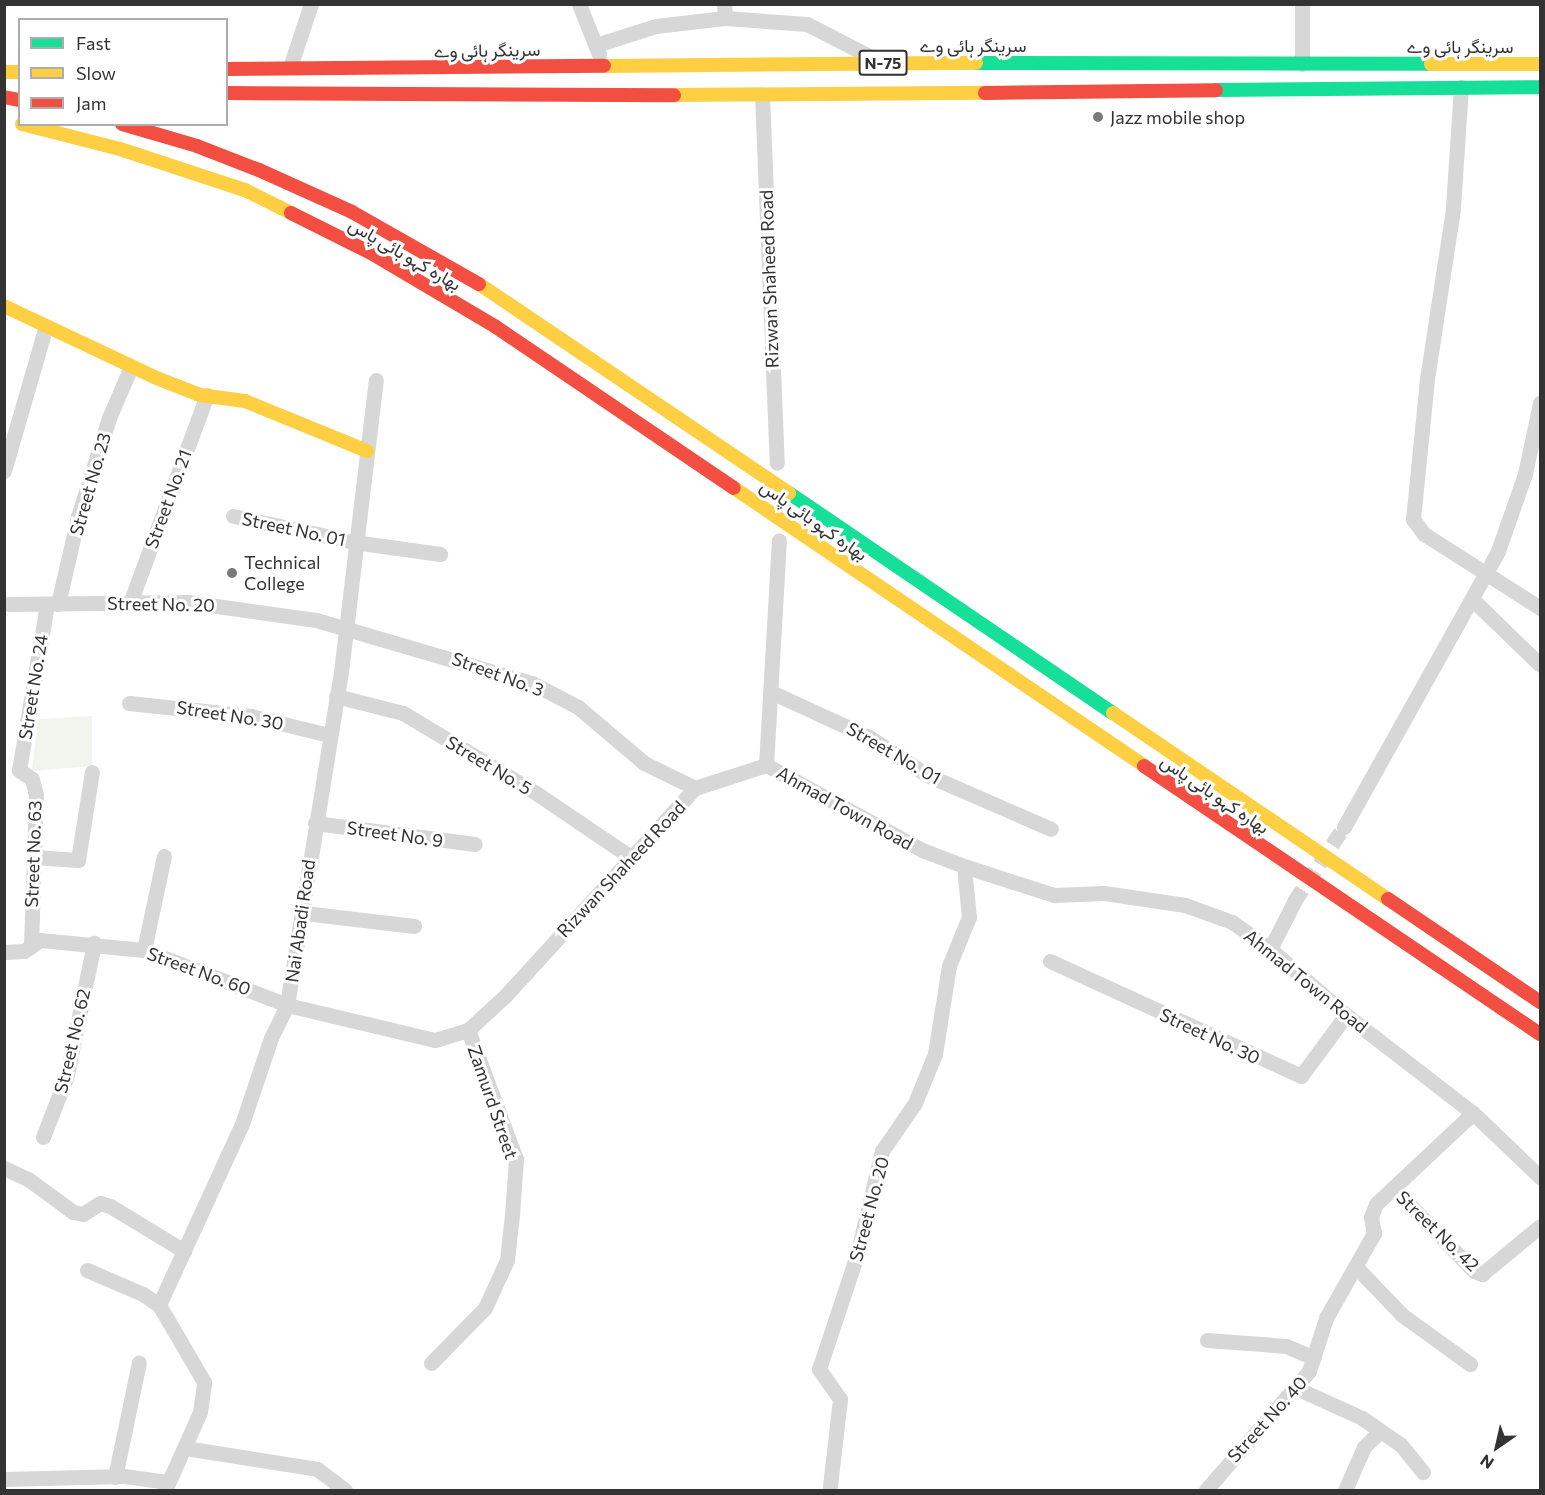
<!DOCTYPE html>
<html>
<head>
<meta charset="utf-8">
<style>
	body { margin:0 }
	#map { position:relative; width:1545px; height:1495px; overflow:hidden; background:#fff; font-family:Commissioner,Vazirmatn,sans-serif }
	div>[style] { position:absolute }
	.green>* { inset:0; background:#f1f5ed }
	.street-tunnel>* { height:15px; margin-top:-7.5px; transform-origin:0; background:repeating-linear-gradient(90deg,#d6d6d6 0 15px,transparent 0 23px) }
	.street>* { height:15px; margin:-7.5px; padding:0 7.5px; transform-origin:7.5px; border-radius:7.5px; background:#d7d7d7 }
	.fast>* { height:14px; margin:-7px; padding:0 7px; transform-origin:7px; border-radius:7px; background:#16e098 }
	.slow>* { height:14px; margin:-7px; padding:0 7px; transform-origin:7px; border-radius:7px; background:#ffcf43 }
	.jam>* { height:14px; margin:-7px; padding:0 7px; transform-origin:7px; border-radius:7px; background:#f24e42 }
	.dots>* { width:16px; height:16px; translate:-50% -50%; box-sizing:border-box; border:3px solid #fff; border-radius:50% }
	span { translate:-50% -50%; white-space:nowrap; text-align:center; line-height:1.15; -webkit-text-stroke:6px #fff; paint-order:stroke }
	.shield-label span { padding:2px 4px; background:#fff; border:2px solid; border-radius:4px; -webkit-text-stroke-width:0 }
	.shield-label { font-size:16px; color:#333; font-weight:700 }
	.street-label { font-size:18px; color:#333 }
	.poi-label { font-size:18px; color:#333 }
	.left { translate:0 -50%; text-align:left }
	.frame { position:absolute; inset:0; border:6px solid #333; pointer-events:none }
	.legend { position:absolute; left:18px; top:18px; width:210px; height:108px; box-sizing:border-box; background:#fff; border:2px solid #adadad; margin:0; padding:8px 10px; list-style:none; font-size:18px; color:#333 }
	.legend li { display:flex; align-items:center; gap:12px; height:30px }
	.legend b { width:30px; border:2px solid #adadad }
	.north { position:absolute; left:1467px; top:1417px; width:60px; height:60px; -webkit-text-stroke:4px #fff; paint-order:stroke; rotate:214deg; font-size:16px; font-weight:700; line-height:24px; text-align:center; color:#333 }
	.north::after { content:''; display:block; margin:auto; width:21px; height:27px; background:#333; clip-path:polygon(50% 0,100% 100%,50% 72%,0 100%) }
</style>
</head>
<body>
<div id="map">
	<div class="green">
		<div style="clip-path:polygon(92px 716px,92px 766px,32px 771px,38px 719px)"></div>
	</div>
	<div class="street-tunnel">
		<div style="left:1294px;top:902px;width:90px;rotate:-56.3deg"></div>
	</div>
	<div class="street">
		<div style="left:579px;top:4px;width:54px;rotate:68.2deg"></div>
		<div style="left:724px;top:4px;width:14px;rotate:86deg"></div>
		<div style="left:725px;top:18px;width:82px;rotate:4.2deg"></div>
		<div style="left:807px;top:24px;width:74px;rotate:27.3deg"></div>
		<div style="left:596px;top:45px;width:63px;rotate:-17.6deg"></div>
		<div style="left:656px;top:26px;width:69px;rotate:-6.6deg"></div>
		<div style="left:1302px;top:64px;width:60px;rotate:-90deg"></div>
		<div style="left:290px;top:67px;width:66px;rotate:-71.6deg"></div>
		<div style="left:1461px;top:87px;width:122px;rotate:93.8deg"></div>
		<div style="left:1453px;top:209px;width:172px;rotate:98.7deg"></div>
		<div style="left:1427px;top:379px;width:141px;rotate:95.7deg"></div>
		<div style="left:1413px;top:519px;width:19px;rotate:54deg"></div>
		<div style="left:1424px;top:534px;width:138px;rotate:32.5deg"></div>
		<div style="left:762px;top:95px;width:368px;rotate:87.7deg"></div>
		<div style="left:4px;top:471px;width:148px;rotate:-73.9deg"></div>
		<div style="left:233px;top:516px;width:124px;rotate:12.1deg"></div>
		<div style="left:354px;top:542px;width:87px;rotate:7.9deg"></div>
		<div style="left:1473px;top:600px;width:93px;rotate:44.1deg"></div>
		<div style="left:130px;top:603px;width:222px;rotate:-69.7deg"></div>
		<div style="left:8px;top:604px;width:180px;rotate:-0.6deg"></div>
		<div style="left:188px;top:602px;width:129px;rotate:8deg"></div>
		<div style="left:316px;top:620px;width:225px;rotate:16.3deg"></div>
		<div style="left:532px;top:683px;width:52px;rotate:27.6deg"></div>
		<div style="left:578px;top:707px;width:87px;rotate:40.3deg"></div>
		<div style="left:644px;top:763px;width:57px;rotate:26.1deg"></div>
		<div style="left:58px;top:604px;width:89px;rotate:-77.1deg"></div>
		<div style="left:78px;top:517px;width:104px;rotate:-72.6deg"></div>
		<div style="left:109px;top:418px;width:56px;rotate:-66.7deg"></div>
		<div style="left:771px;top:692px;width:108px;rotate:24.7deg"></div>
		<div style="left:869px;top:737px;width:69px;rotate:33.2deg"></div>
		<div style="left:927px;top:775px;width:135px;rotate:23.5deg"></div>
		<div style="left:336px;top:696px;width:69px;rotate:14.2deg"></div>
		<div style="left:403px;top:713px;width:155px;rotate:31deg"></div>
		<div style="left:536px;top:793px;width:116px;rotate:34.1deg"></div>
		<div style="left:129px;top:703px;width:123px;rotate:6.1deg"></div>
		<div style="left:251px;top:716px;width:80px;rotate:13.7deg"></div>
		<div style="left:766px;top:765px;width:178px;rotate:28.6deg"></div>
		<div style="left:922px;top:850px;width:45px;rotate:20.9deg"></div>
		<div style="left:964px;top:866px;width:95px;rotate:17.9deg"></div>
		<div style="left:1054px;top:895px;width:50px;rotate:-2.3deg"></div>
		<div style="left:1104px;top:893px;width:82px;rotate:8.4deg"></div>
		<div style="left:1185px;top:905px;width:50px;rotate:19.9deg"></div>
		<div style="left:1232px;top:922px;width:47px;rotate:35.4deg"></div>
		<div style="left:1270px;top:949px;width:101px;rotate:41deg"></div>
		<div style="left:1346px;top:1015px;width:160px;rotate:37.7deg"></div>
		<div style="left:1473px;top:1113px;width:93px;rotate:43.7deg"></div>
		<div style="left:19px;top:770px;width:16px;rotate:35deg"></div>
		<div style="left:32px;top:779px;width:16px;rotate:76deg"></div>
		<div style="left:36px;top:795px;width:151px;rotate:91.9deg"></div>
		<div style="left:19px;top:770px;width:167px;rotate:-80.4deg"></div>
		<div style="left:315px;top:823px;width:161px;rotate:7.5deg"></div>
		<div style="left:1344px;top:827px;width:316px;rotate:-60.8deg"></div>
		<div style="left:1498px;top:551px;width:82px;rotate:-70.7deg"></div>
		<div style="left:1525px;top:474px;width:73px;rotate:-78.1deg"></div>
		<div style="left:34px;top:857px;width:44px;rotate:3.9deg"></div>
		<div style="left:78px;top:860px;width:89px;rotate:-81deg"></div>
		<div style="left:304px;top:913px;width:111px;rotate:6.7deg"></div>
		<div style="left:1270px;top:949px;width:53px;rotate:-62.9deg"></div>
		<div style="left:144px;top:950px;width:96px;rotate:-78deg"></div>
		<div style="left:4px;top:952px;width:20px;rotate:-3deg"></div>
		<div style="left:24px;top:951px;width:19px;rotate:-35deg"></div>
		<div style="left:40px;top:940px;width:104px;rotate:5.5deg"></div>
		<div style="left:144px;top:950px;width:153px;rotate:21deg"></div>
		<div style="left:287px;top:1005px;width:152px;rotate:13.3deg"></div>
		<div style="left:435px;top:1040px;width:34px;rotate:-17deg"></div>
		<div style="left:468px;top:1030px;width:50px;rotate:-42.6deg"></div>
		<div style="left:505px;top:996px;width:282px;rotate:-47.6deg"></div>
		<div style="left:695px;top:788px;width:75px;rotate:-17.9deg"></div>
		<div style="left:766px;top:765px;width:225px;rotate:-86.7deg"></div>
		<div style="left:1050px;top:961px;width:276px;rotate:24.6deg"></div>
		<div style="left:1301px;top:1076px;width:76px;rotate:-53.6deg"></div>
		<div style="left:43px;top:1137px;width:66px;rotate:-68.8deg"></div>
		<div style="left:67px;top:1075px;width:135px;rotate:-78.4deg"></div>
		<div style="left:4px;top:1168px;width:26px;rotate:25deg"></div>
		<div style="left:28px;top:1179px;width:56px;rotate:36.3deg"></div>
		<div style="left:73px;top:1212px;width:10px;rotate:11deg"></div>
		<div style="left:83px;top:1214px;width:20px;rotate:-33deg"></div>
		<div style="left:100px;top:1203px;width:10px;rotate:17deg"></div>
		<div style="left:110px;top:1206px;width:87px;rotate:31.3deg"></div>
		<div style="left:1393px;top:1188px;width:116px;rotate:45.7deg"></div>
		<div style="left:1474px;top:1271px;width:9px;rotate:21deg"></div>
		<div style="left:1482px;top:1274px;width:75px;rotate:-39.6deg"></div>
		<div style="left:1357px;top:1268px;width:65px;rotate:46.2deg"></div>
		<div style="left:1402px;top:1315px;width:84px;rotate:35.8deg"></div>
		<div style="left:87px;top:1270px;width:61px;rotate:23.2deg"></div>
		<div style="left:143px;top:1294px;width:19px;rotate:35deg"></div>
		<div style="left:1207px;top:1340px;width:79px;rotate:4.3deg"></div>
		<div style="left:1286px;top:1346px;width:30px;rotate:23deg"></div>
		<div style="left:431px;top:1363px;width:77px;rotate:-45.5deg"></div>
		<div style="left:485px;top:1308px;width:53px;rotate:-65.4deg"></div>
		<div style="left:507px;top:1260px;width:45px;rotate:-83.7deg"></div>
		<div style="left:512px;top:1215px;width:56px;rotate:-85.9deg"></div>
		<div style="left:516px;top:1159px;width:138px;rotate:-110.4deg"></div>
		<div style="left:1296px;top:1388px;width:72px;rotate:24.4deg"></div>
		<div style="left:1362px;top:1418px;width:47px;rotate:34.7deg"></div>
		<div style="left:1401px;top:1445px;width:35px;rotate:51deg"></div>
		<div style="left:185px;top:1448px;width:134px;rotate:9deg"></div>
		<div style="left:317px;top:1469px;width:35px;rotate:37deg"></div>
		<div style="left:115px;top:1477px;width:117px;rotate:-78.2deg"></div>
		<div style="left:4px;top:1479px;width:120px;rotate:-1.4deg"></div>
		<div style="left:124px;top:1476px;width:43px;rotate:7.9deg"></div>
		<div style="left:830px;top:1486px;width:88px;rotate:-83.4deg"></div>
		<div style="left:840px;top:1399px;width:37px;rotate:-125deg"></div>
		<div style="left:819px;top:1369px;width:120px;rotate:-71.6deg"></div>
		<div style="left:857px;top:1255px;width:107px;rotate:-76.5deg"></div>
		<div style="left:882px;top:1151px;width:58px;rotate:-55.5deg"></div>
		<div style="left:915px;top:1103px;width:53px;rotate:-67.8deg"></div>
		<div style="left:935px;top:1054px;width:89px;rotate:-81deg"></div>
		<div style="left:949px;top:966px;width:53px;rotate:-67.8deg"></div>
		<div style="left:969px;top:917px;width:51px;rotate:-95.6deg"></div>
		<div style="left:165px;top:1490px;width:85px;rotate:-65.8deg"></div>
		<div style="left:200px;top:1412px;width:30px;rotate:-82deg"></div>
		<div style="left:204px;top:1382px;width:89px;rotate:-120.3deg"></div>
		<div style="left:159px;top:1305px;width:199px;rotate:-65.4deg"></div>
		<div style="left:242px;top:1124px;width:91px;rotate:-71.4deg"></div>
		<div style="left:271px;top:1038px;width:37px;rotate:-64deg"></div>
		<div style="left:287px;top:1005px;width:337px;rotate:-80.8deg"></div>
		<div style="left:341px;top:672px;width:294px;rotate:-83.2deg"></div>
		<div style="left:1206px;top:1490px;width:157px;rotate:-49.1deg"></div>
		<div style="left:1309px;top:1371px;width:56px;rotate:-72.2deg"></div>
		<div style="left:1326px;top:1318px;width:98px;rotate:-60.5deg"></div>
		<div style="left:1374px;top:1233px;width:16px;rotate:-101deg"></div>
		<div style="left:1371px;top:1217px;width:14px;rotate:-69deg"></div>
		<div style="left:1376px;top:1204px;width:133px;rotate:-43.2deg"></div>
		<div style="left:1345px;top:1490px;width:47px;rotate:-66.2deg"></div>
		<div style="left:1364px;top:1447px;width:23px;rotate:-45deg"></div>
	</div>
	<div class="fast">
		<div style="left:976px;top:63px;width:455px;rotate:0.1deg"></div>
		<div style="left:1216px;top:90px;width:324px;rotate:-0.5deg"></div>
		<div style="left:789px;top:493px;width:392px;rotate:34.2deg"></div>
	</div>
	<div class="slow">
		<div style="left:1431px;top:64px;width:109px"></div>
		<div style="left:604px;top:66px;width:372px;rotate:-0.5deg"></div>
		<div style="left:4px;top:72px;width:16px"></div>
		<div style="left:674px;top:95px;width:311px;rotate:-0.4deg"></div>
		<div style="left:22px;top:124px;width:101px;rotate:14.3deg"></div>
		<div style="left:120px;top:149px;width:132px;rotate:18.2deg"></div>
		<div style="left:245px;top:190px;width:51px;rotate:26.6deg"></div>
		<div style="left:479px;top:284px;width:374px;rotate:34deg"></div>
		<div style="left:4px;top:306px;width:166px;rotate:25.3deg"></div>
		<div style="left:154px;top:377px;width:49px;rotate:21.4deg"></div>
		<div style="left:200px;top:395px;width:45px;rotate:7.6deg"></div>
		<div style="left:245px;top:401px;width:132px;rotate:22.3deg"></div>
		<div style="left:734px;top:488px;width:495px;rotate:34.1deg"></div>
		<div style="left:1113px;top:713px;width:332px;rotate:34.1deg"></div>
	</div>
	<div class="jam">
		<div style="left:226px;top:69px;width:378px;rotate:-0.5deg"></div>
		<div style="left:226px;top:93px;width:448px;rotate:0.3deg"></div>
		<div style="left:985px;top:93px;width:231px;rotate:-0.7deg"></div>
		<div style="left:4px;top:97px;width:16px;rotate:11deg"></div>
		<div style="left:122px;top:124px;width:78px;rotate:16.3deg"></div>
		<div style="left:197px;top:146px;width:66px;rotate:21.2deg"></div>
		<div style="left:259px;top:170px;width:102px;rotate:24.3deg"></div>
		<div style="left:352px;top:212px;width:146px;rotate:29.6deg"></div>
		<div style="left:291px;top:213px;width:89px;rotate:26.6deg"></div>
		<div style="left:371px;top:253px;width:145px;rotate:30.6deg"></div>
		<div style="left:496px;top:327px;width:287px;rotate:34.1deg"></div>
		<div style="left:1144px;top:766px;width:478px;rotate:34.1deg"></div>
		<div style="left:1388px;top:899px;width:184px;rotate:34.1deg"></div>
	</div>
	<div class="dots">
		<div style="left:1098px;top:117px;background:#7a7a7a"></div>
		<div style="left:232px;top:573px;background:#7a7a7a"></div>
	</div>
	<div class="shield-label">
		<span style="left:883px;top:63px">N-75</span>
	</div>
	<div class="street-label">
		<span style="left:973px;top:45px">سرینگر ہائی وے</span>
		<span style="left:1460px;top:46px">سرینگر ہائی وے</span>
		<span style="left:487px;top:50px;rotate:-1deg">سرینگر ہائی وے</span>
		<span style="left:405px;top:254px;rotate:30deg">بھارہ کہو بائی پاس</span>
		<span style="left:769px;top:279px;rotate:-92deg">Rizwan Shaheed Road</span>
		<span style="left:90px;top:484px;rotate:-74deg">Street No. 23</span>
		<span style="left:168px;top:499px;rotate:-70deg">Street No. 21</span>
		<span style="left:814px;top:520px;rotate:35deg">بھارہ کہو بائی پاس</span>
		<span style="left:294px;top:529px;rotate:12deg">Street No. 01</span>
		<span style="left:161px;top:604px;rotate:1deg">Street No. 20</span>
		<span style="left:498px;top:674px;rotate:20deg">Street No. 3</span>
		<span style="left:33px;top:687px;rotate:-81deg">Street No. 24</span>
		<span style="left:230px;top:715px;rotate:9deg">Street No. 30</span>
		<span style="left:894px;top:753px;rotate:30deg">Street No. 01</span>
		<span style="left:489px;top:765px;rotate:31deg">Street No. 5</span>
		<span style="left:1215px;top:794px;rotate:34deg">بھارہ کہو بائی پاس</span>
		<span style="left:845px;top:808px;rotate:29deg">Ahmad Town Road</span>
		<span style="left:395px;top:834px;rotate:8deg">Street No. 9</span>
		<span style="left:33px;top:854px;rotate:-88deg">Street No. 63</span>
		<span style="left:621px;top:869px;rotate:-47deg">Rizwan Shaheed Road</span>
		<span style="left:300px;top:921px;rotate:-82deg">Nai Abadi Road</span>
		<span style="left:199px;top:971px;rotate:20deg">Street No. 60</span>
		<span style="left:1306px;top:981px;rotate:39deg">Ahmad Town Road</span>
		<span style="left:1210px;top:1036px;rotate:25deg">Street No. 30</span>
		<span style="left:72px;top:1041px;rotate:-77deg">Street No. 62</span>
		<span style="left:493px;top:1102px;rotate:71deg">Zamurd Street</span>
		<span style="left:869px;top:1209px;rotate:-75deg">Street No. 20</span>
		<span style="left:1438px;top:1231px;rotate:44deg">Street No. 42</span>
		<span style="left:1267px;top:1419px;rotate:-48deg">Street No. 40</span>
	</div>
	<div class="poi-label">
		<span class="left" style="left:1110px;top:117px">Jazz mobile shop</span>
		<span class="left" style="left:244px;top:573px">Technical<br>College</span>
	</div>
	<div class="frame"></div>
	<ul class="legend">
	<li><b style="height:8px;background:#16e098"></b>Fast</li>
	<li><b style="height:8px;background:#ffcf43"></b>Slow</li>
	<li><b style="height:8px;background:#f24e42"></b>Jam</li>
	</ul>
	<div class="north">N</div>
</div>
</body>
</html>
